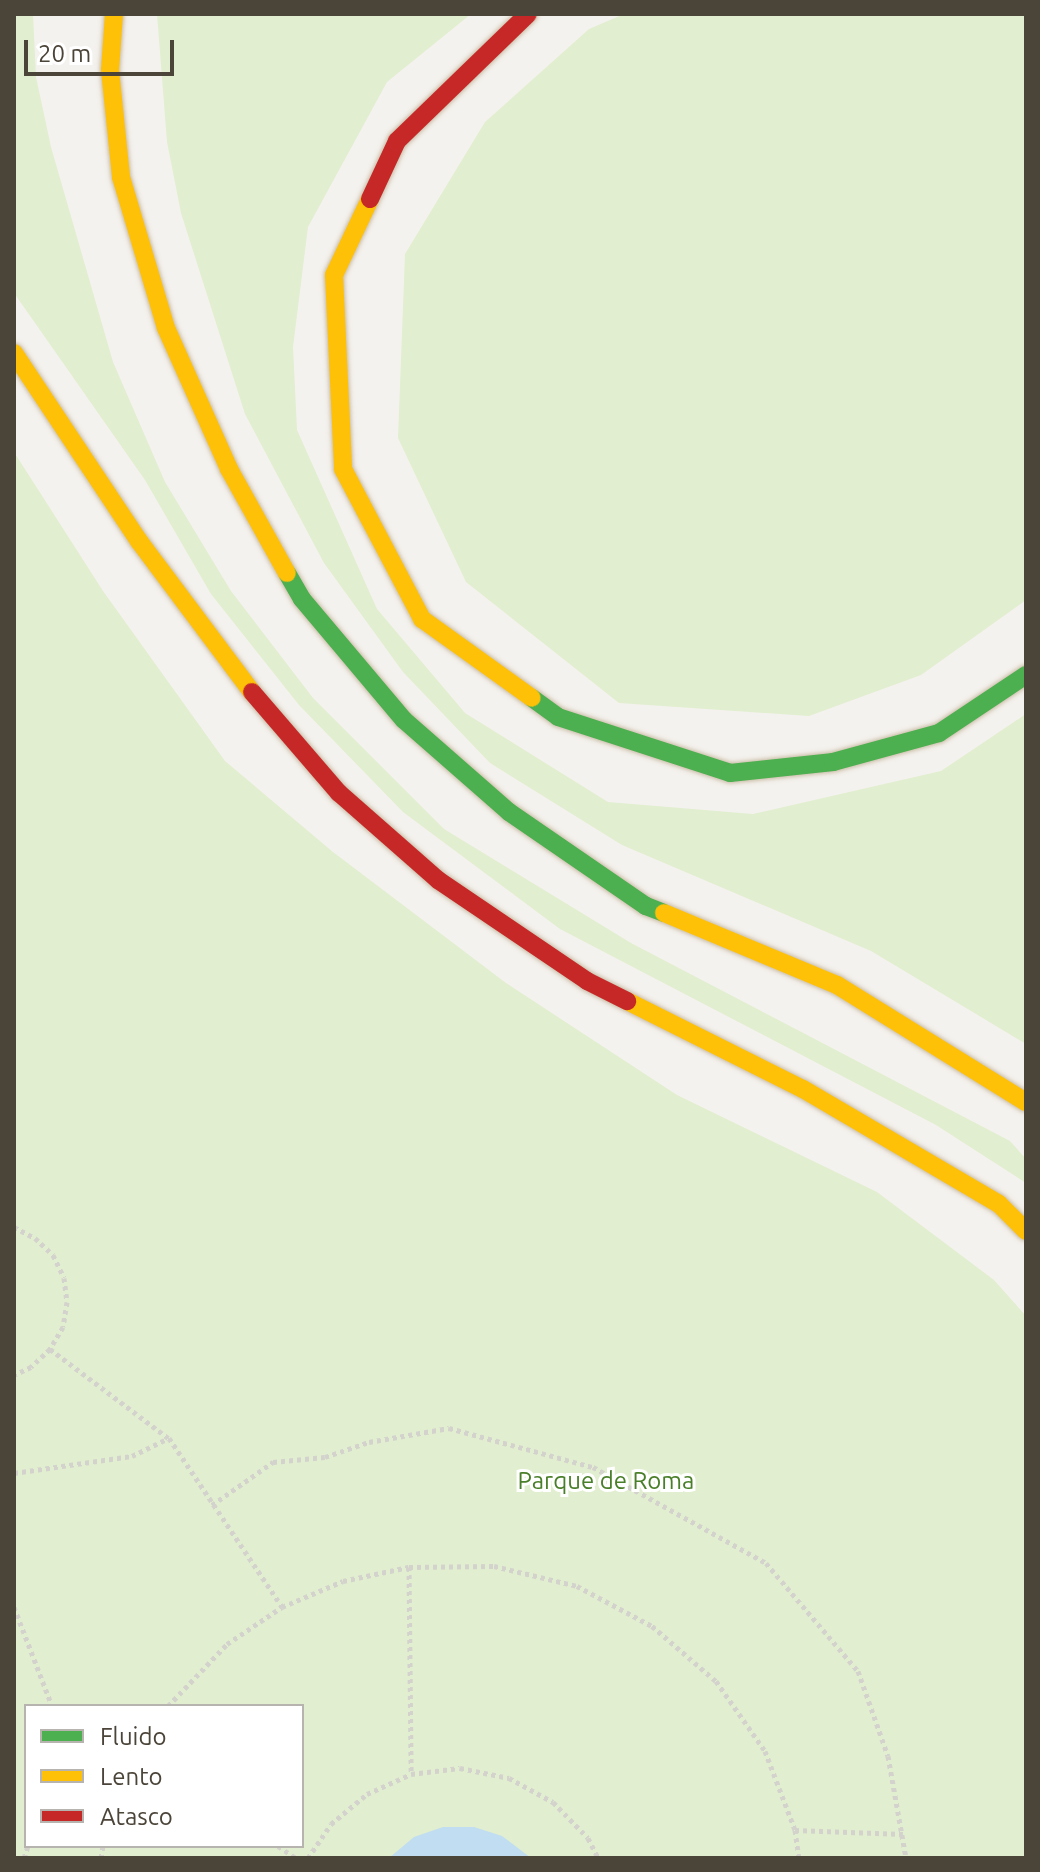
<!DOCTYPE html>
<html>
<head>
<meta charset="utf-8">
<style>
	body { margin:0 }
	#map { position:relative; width:1040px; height:1872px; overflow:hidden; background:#f4f2ee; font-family:Ubuntu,sans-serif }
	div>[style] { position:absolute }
	.green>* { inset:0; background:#e1eecf }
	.water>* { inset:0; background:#c0ddf1 }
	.path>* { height:5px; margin-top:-2.5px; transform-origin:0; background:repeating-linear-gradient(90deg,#d3d2cc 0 4px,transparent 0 8px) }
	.roads { filter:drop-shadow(0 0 2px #ccbfa9) drop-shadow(0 0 2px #ccbfa9) }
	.fast>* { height:18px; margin:-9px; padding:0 9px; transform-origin:9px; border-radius:9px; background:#4caf50 }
	.slow>* { height:18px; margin:-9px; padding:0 9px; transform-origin:9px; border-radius:9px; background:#ffc107 }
	.jam>* { height:18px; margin:-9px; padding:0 9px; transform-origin:9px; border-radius:9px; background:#c62828 }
	span { translate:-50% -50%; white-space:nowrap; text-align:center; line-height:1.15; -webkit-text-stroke:6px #fff; paint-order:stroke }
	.park-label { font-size:24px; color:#4a7f2a }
	.frame { position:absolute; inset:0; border:16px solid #4b4439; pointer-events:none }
	.legend { position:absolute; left:24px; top:1704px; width:280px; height:144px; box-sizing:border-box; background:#fff; border:2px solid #b7b4b0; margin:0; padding:10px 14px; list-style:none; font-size:24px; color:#4b4439 }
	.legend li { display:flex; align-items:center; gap:16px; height:40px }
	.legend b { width:40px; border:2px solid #b7b4b0 }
	.scale { position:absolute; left:24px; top:40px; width:150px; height:36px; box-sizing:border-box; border:4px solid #4b4439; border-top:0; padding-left:10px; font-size:24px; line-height:28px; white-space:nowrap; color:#4b4439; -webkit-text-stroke:6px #fff; paint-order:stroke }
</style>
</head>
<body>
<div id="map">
	<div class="green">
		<div style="clip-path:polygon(14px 14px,33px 14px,36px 77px,51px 147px,113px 362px,165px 482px,231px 591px,313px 698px,444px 829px,631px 943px,1010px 1141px,1026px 1159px,1026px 1183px,936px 1125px,560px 929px,403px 812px,299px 705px,211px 594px,145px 480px,14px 293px)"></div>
		<div style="clip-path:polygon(157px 14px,471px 14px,387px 82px,308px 227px,293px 347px,297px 430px,377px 609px,465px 713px,608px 802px,753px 814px,941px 771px,1026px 714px,1026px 1044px,871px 951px,622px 845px,490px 763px,403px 672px,324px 563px,245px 414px,181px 213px,167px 142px)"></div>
		<div style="clip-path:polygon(624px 14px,1026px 14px,1026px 600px,921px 675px,809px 716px,619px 703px,466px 582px,398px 438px,405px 254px,485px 122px,589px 29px)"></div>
		<div style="clip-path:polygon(evenodd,14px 452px,103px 591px,225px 761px,333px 852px,506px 983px,677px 1095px,877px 1192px,994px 1280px,1026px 1316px,1026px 1858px,14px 1858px,14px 452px,26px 1706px,302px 1706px,302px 1846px,26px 1846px,26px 1706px)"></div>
	</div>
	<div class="water">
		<div style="clip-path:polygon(443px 1827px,474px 1827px,502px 1836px,531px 1858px,389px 1858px,414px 1837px)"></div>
	</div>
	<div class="path">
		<div style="left:14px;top:1227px;width:24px;rotate:28deg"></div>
		<div style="left:35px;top:1238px;width:25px;rotate:43deg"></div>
		<div style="left:53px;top:1255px;width:25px;rotate:64deg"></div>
		<div style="left:64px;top:1278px;width:24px;rotate:83deg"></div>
		<div style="left:67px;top:1302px;width:25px;rotate:99deg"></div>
		<div style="left:63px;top:1327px;width:26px;rotate:121deg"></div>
		<div style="left:50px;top:1349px;width:26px;rotate:137deg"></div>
		<div style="left:31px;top:1367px;width:19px;rotate:155deg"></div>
		<div style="left:50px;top:1349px;width:148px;rotate:37deg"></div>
		<div style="left:14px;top:1473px;width:119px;rotate:-8.2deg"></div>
		<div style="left:132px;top:1456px;width:41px;rotate:-25.9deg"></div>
		<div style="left:169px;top:1438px;width:203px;rotate:56.2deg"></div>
		<div style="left:212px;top:1505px;width:75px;rotate:-35.2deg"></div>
		<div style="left:273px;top:1462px;width:52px;rotate:-5.5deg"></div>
		<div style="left:325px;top:1457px;width:46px;rotate:-18.8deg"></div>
		<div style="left:369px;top:1442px;width:81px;rotate:-9.9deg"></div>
		<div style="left:449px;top:1428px;width:149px;rotate:15.2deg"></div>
		<div style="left:593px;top:1467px;width:198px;rotate:29deg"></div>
		<div style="left:766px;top:1563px;width:142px;rotate:49.6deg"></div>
		<div style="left:858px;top:1671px;width:90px;rotate:70.6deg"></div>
		<div style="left:888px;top:1756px;width:104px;rotate:80deg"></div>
		<div style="left:409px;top:1567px;width:207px;rotate:89.4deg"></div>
		<div style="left:14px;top:1607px;width:106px;rotate:69deg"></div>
		<div style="left:168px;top:1706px;width:86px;rotate:-46.4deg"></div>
		<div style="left:227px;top:1644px;width:66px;rotate:-33.9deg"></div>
		<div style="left:282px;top:1607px;width:66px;rotate:-23.1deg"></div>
		<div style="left:343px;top:1581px;width:67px;rotate:-12deg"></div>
		<div style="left:409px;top:1567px;width:85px;rotate:-0.7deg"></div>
		<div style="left:494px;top:1566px;width:85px;rotate:13.5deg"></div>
		<div style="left:577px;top:1586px;width:85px;rotate:28.1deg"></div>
		<div style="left:652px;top:1626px;width:84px;rotate:40.7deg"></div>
		<div style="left:716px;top:1681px;width:85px;rotate:55deg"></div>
		<div style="left:765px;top:1751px;width:85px;rotate:69.2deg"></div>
		<div style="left:795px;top:1830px;width:28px;rotate:82deg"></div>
		<div style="left:795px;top:1830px;width:108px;rotate:2.1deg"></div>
		<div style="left:278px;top:1846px;width:22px;rotate:34deg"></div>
		<div style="left:24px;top:1858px;width:13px;rotate:-72deg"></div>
		<div style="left:101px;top:1858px;width:12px;rotate:-81deg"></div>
		<div style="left:308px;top:1858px;width:41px;rotate:-55.9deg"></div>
		<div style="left:331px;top:1824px;width:47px;rotate:-39.8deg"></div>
		<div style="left:367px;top:1794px;width:48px;rotate:-24.4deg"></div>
		<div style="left:411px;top:1774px;width:49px;rotate:-7deg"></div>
		<div style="left:460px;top:1768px;width:50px;rotate:11.5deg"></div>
		<div style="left:509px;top:1778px;width:50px;rotate:28.6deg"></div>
		<div style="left:553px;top:1802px;width:50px;rotate:45.8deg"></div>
		<div style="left:588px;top:1838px;width:22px;rotate:63deg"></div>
	</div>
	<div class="roads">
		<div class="fast">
			<div style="left:287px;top:573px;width:30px;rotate:60deg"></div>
			<div style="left:302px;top:599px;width:158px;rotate:49.9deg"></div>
			<div style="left:404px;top:720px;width:140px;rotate:41.2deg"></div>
			<div style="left:509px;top:812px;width:166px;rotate:34.5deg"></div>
			<div style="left:646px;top:906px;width:19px;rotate:21deg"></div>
			<div style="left:532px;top:698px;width:32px;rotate:36deg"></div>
			<div style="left:558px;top:717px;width:181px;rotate:18deg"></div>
			<div style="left:730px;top:773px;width:104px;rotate:-6.1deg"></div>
			<div style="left:833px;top:762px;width:110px;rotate:-15.3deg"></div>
			<div style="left:939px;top:733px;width:105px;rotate:-33.7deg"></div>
		</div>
		<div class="slow">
			<div style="left:114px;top:14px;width:56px;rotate:94.1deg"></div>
			<div style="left:110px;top:70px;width:108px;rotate:84.1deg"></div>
			<div style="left:121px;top:177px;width:158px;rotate:73.4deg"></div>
			<div style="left:166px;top:328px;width:154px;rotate:65.9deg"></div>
			<div style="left:229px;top:469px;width:119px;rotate:60.9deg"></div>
			<div style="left:370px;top:199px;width:84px;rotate:115.3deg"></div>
			<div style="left:334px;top:275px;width:194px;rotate:87.3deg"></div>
			<div style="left:343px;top:469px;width:170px;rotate:62.2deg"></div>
			<div style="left:422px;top:619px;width:135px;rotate:35.7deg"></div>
			<div style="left:14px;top:353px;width:226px;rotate:56.4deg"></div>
			<div style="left:139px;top:541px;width:189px;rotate:53.2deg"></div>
			<div style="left:664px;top:913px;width:187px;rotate:22.6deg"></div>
			<div style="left:837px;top:985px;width:222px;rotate:31.8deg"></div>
			<div style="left:627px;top:1001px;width:197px;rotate:26.6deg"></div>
			<div style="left:803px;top:1089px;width:227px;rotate:30.4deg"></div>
			<div style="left:999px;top:1204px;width:38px;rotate:45deg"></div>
		</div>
		<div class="jam">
			<div style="left:370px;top:199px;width:64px;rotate:-65deg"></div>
			<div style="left:397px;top:141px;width:182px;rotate:-44.1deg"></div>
			<div style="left:252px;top:692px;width:133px;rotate:49.3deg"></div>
			<div style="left:339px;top:793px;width:132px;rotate:41.3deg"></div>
			<div style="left:438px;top:880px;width:180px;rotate:34.1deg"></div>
			<div style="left:587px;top:981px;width:45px;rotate:26.6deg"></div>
		</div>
	</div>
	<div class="park-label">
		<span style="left:606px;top:1481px">Parque de Roma</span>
	</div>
	<div class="frame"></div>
	<ul class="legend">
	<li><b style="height:10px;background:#4caf50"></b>Fluido</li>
	<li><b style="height:10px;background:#ffc107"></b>Lento</li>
	<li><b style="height:10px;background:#c62828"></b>Atasco</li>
	</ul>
	<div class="scale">20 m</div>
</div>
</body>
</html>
